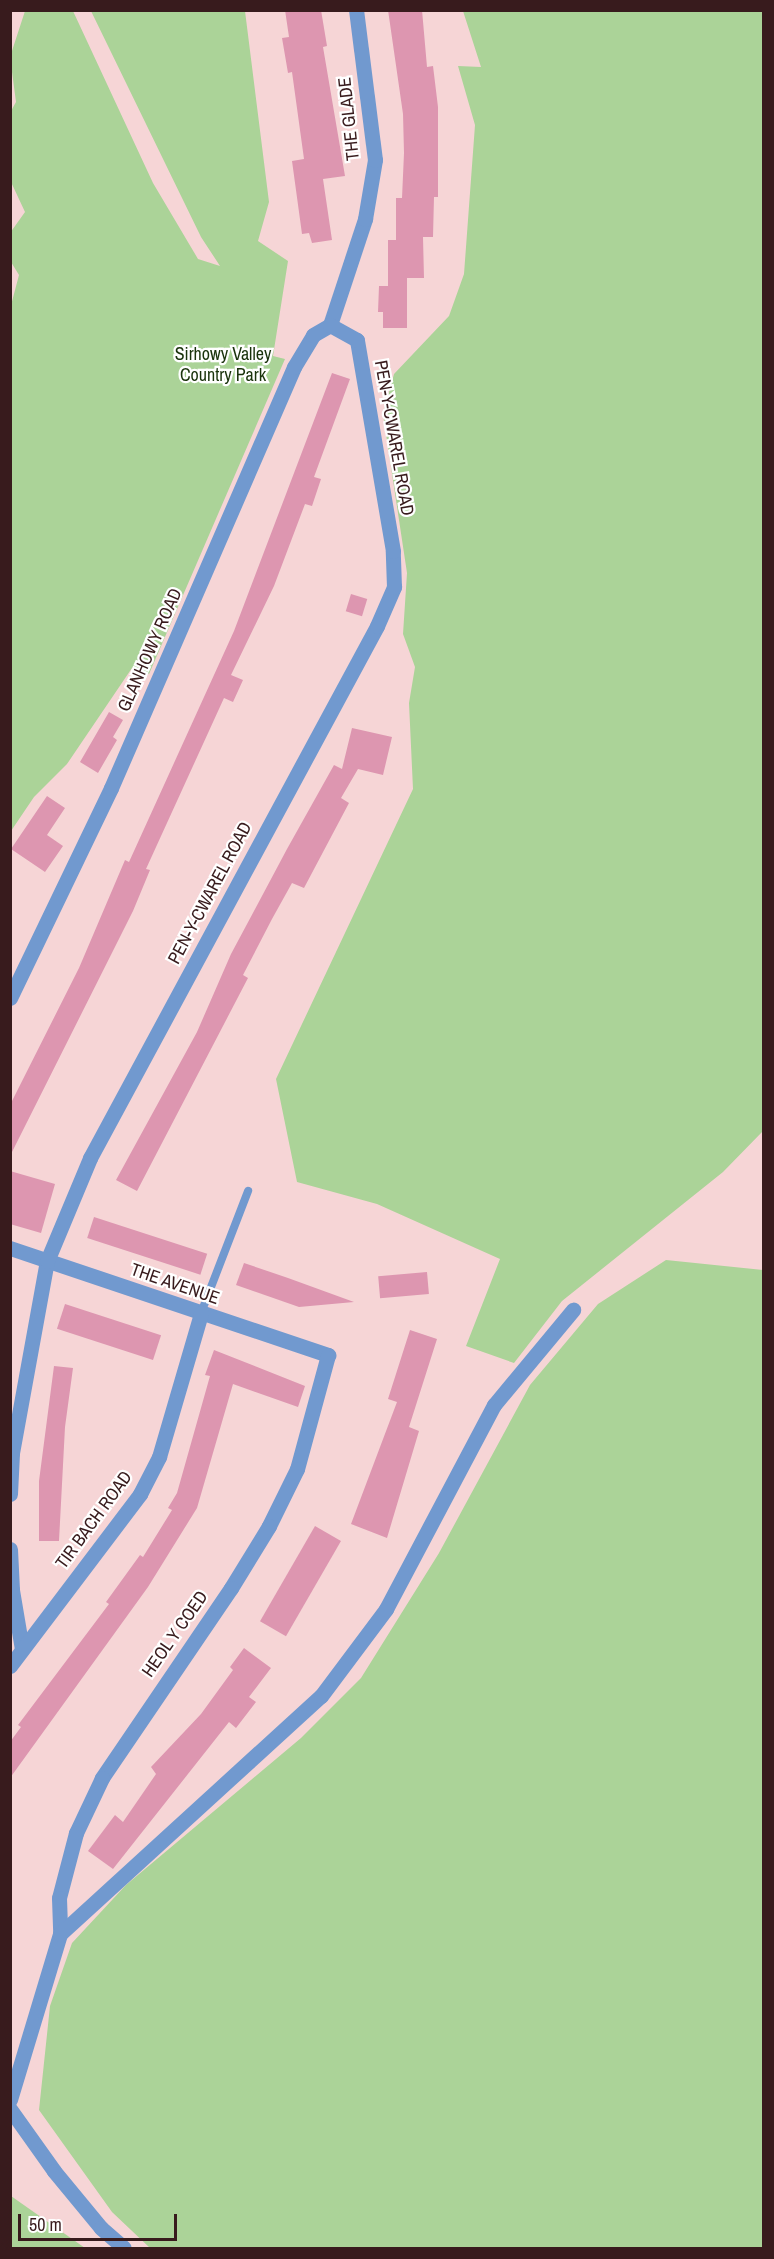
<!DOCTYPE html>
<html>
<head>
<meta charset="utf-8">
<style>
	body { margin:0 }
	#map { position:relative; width:774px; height:2259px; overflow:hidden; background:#f6d5d6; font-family:"Archivo Narrow",sans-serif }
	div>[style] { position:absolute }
	.green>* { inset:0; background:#abd398 }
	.building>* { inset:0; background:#dd96b0; transform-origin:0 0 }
	.lane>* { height:8px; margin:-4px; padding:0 4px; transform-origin:4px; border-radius:4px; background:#7199cf }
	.street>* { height:15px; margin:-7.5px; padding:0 7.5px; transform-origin:7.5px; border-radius:7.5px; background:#7199cf }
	span { translate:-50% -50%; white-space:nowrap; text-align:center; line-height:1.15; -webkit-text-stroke:4.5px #fff; paint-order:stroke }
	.street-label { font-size:18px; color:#381b1d }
	.park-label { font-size:18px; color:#1a330c }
	.frame { position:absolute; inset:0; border:12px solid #381b1d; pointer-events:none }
	.scale { position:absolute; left:18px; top:2214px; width:159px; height:27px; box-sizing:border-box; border:3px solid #381b1d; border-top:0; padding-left:8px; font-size:18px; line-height:21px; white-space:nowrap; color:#381b1d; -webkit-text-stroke:4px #fff; paint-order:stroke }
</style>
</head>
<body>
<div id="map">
	<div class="green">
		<div style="clip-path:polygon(25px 11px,73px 11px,153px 183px,198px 259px,220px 266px,201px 237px,91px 11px,245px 11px,269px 202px,258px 241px,288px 261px,273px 356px,285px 359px,149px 674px,132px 668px,67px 764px,34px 797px,11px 831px,10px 309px,19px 275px,11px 262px,10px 233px,25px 212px,11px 182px,11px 111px,16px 102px,10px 57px)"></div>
		<div style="clip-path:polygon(463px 11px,764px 11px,763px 1131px,723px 1172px,562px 1301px,514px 1363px,466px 1346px,500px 1259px,377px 1204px,297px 1182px,276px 1079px,413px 789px,409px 703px,415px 667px,403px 634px,407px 573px,383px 414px,394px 374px,449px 316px,464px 274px,475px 125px,458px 66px,481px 67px)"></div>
		<div style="clip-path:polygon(666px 1260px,763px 1270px,763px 2248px,150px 2248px,112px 2212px,39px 2110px,50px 2006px,72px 1943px,126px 1885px,301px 1738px,361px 1678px,439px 1553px,530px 1385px,598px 1304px)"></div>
		<div style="clip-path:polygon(10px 2196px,11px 2196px,85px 2248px,11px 2248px)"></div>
	</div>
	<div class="building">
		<div style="clip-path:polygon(285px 10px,321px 10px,327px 46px,323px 47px,345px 176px,323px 179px,332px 240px,312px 243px,309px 233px,302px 234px,292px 161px,304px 159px,292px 72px,288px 73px,282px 38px,289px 37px)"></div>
		<div style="clip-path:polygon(388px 10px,422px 10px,427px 67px,433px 66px,438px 107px,438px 197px,434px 197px,433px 237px,423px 237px,424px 278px,407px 278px,407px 328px,383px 328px,383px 312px,378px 312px,379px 286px,388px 286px,388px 240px,396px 240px,396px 198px,402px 198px,404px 153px,403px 114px)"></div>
		<div style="clip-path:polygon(332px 373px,350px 379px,314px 477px,321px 479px,312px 506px,305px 504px,274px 586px,231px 675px,243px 680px,233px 702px,224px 698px,146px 869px,150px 870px,133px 911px,10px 1156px,10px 1105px,79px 968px,125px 860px,129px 862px,234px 631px)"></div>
		<div style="left:351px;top:594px;width:17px;height:18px;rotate:17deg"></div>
		<div style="clip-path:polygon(109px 712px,123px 720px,113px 737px,117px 740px,98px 773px,80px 762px)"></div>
		<div style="clip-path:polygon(352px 728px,392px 737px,383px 775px,358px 769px,341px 798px,349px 803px,304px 888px,292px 883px,272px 919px,243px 975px,248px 978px,137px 1191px,116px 1180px,197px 1032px,231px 954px,287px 849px,334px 765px,342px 769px)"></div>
		<div style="clip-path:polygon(47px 796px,65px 808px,47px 835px,63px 846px,45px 872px,11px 849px)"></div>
		<div style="clip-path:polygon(10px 1171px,55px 1184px,41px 1233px,10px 1224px)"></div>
		<div style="left:94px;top:1217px;width:119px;height:22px;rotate:18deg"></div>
		<div style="clip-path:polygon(244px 1263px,288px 1278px,354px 1302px,299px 1307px,236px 1285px)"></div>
		<div style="left:427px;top:1272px;width:22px;height:49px;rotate:85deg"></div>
		<div style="left:65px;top:1304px;width:101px;height:26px;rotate:18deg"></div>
		<div style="clip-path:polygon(410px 1330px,437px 1339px,409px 1427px,419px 1431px,387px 1538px,351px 1524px,397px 1402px,388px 1399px)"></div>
		<div style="clip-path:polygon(214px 1350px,305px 1386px,298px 1407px,233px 1384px,197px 1508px,148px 1587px,10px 1778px,10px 1742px,21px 1727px,18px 1725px,109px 1604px,106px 1602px,140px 1555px,143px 1557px,172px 1510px,168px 1508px,177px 1493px,210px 1376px,205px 1375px)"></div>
		<div style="clip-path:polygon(54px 1366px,73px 1368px,65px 1427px,59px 1541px,39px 1541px,39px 1481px)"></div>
		<div style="left:315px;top:1526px;width:30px;height:110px;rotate:30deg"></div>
		<div style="clip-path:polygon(244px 1648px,271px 1668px,249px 1697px,256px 1702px,236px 1728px,229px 1722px,113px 1869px,88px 1851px,115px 1815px,123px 1822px,156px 1774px,151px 1767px,201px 1714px,233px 1670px,230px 1667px)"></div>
	</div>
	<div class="lane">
		<div style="left:201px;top:1313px;width:131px;rotate:-68.9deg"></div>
	</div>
	<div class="street">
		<div style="left:330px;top:325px;width:112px;rotate:-71.7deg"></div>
		<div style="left:365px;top:219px;width:60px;rotate:-80.4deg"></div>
		<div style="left:375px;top:160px;width:151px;rotate:-97.2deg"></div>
		<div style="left:10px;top:998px;width:233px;rotate:-64.3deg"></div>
		<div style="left:111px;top:788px;width:459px;rotate:-66.5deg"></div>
		<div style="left:294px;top:367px;width:37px;rotate:-59deg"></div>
		<div style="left:313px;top:335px;width:20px;rotate:-30deg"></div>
		<div style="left:10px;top:1248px;width:336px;rotate:18.6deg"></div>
		<div style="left:328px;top:1355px;width:118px;rotate:105.2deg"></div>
		<div style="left:297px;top:1469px;width:64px;rotate:116.2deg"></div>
		<div style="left:269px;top:1526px;width:73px;rotate:121.5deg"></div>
		<div style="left:231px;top:1588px;width:230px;rotate:124.2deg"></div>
		<div style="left:102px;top:1778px;width:61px;rotate:115.3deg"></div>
		<div style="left:76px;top:1833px;width:67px;rotate:104.7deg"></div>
		<div style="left:59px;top:1898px;width:36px;rotate:88deg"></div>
		<div style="left:60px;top:1934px;width:173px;rotate:106.8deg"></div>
		<div style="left:10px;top:1494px;width:41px;rotate:-87.2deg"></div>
		<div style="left:12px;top:1453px;width:195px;rotate:-79.7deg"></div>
		<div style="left:47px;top:1261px;width:112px;rotate:-67.3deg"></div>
		<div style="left:90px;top:1158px;width:604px;rotate:-61.65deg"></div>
		<div style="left:377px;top:626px;width:43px;rotate:-66.4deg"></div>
		<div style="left:394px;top:587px;width:36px;rotate:-92deg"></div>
		<div style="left:393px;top:551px;width:214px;rotate:-99.7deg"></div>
		<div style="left:357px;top:340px;width:31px;rotate:-151deg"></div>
		<div style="left:10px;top:1549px;width:41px;rotate:87.2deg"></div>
		<div style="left:12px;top:1590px;width:60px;rotate:80.4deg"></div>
		<div style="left:10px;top:1666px;width:216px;rotate:-52.9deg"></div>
		<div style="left:140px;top:1494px;width:42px;rotate:-62.8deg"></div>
		<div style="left:159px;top:1457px;width:150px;rotate:-73.7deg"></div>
		<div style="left:60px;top:1934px;width:353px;rotate:-42.4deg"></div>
		<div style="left:321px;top:1696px;width:109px;rotate:-53.2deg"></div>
		<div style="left:386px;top:1609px;width:231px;rotate:-62.1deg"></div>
		<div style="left:494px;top:1405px;width:124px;rotate:-50.3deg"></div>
		<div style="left:10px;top:2109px;width:76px;rotate:54.6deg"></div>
		<div style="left:54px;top:2171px;width:74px;rotate:50.5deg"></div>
		<div style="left:101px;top:2228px;width:30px;rotate:41deg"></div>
	</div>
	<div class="street-label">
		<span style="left:349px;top:119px;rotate:-96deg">THE GLADE</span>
		<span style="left:394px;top:438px;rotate:80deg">PEN-Y-CWAREL ROAD</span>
		<span style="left:150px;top:650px;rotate:-66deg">GLANHOWY ROAD</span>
		<span style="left:210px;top:893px;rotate:-62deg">PEN-Y-CWAREL ROAD</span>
		<span style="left:175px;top:1284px;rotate:19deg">THE AVENUE</span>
		<span style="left:94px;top:1520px;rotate:-54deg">TIR BACH ROAD</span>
		<span style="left:175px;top:1634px;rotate:-55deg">HEOL Y COED</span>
	</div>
	<div class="park-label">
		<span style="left:223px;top:365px">Sirhowy Valley<br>Country Park</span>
	</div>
	<div class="frame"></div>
	<div class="scale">50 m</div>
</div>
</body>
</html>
